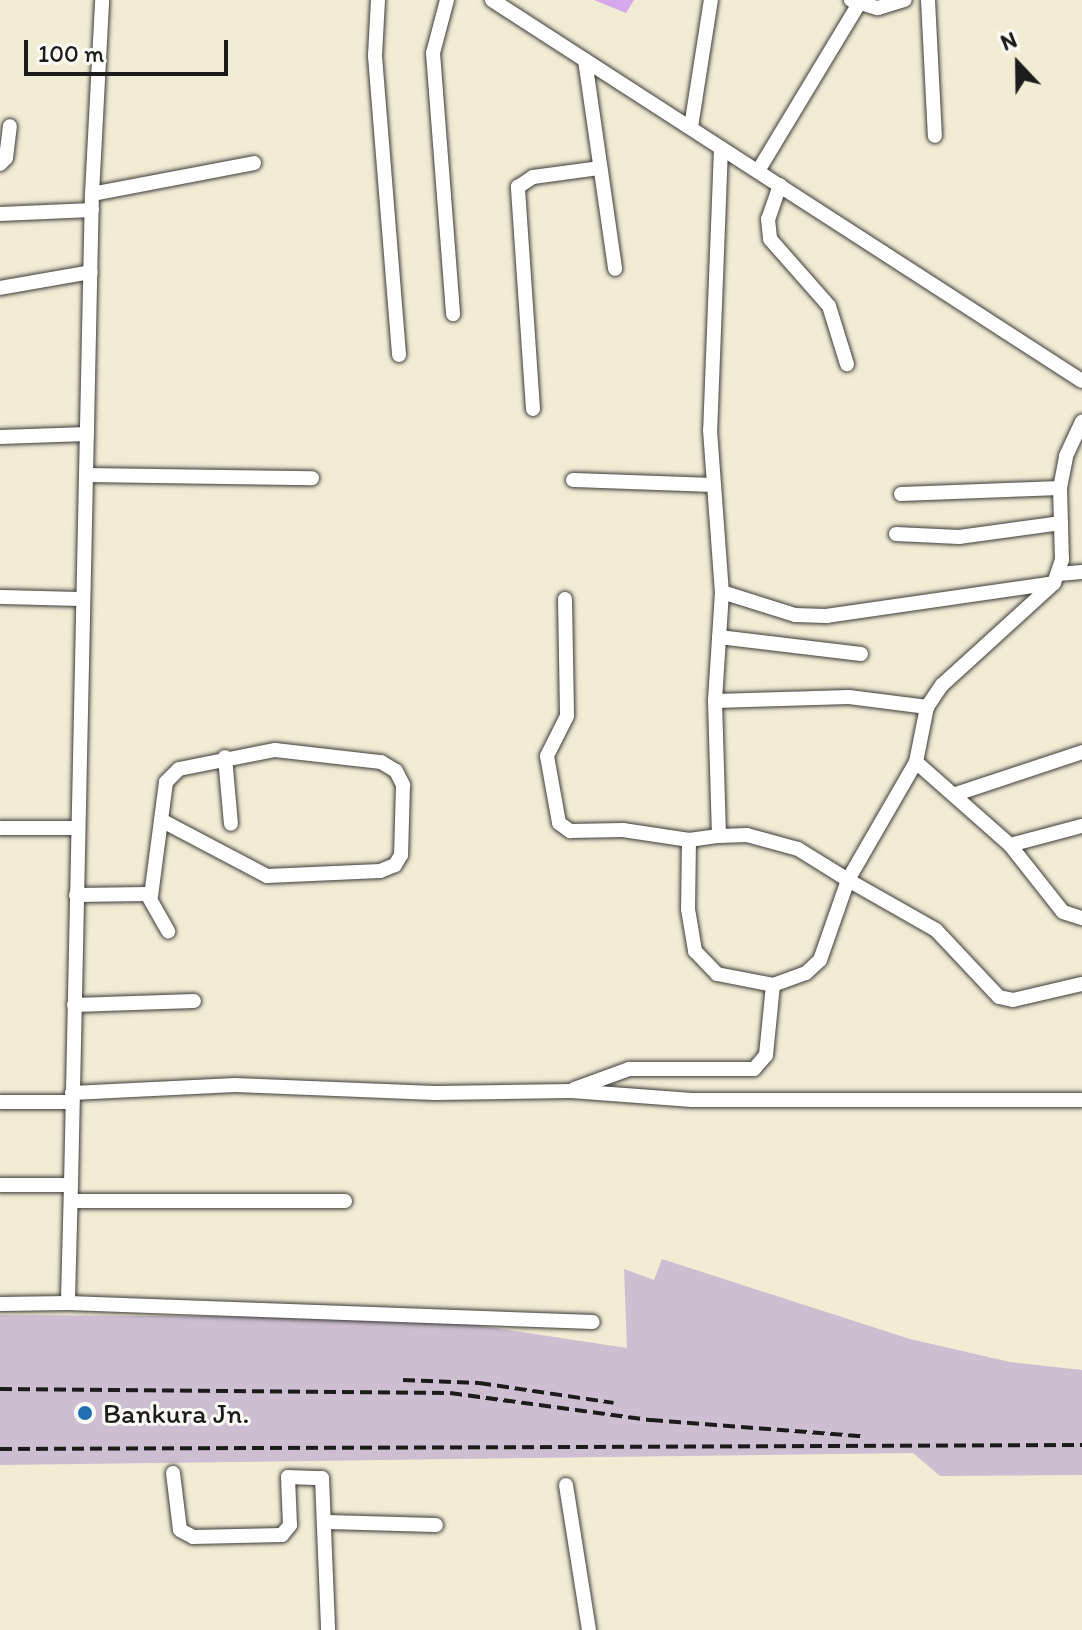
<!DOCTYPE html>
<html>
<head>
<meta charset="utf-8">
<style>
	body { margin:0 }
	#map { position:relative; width:1082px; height:1630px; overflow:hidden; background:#f2ecd5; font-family:Itim,sans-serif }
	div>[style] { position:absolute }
	.industrial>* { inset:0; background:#cebed1 }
	.building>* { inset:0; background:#d5a7ed }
	.roads { filter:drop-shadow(0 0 2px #3c3b38) drop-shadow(0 0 2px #3c3b38) }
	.minor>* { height:14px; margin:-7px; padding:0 7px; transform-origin:7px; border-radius:7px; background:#fff }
	.rail>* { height:4px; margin-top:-2px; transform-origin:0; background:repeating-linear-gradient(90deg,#1c1c1c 0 12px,transparent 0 18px) }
	.dots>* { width:22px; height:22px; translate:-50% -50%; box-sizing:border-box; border:4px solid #fdfcf7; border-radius:50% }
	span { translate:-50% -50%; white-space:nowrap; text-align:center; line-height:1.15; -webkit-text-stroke:6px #fdfcf7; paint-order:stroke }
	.poi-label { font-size:28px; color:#1c1c1c }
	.left { translate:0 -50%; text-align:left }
	.north { position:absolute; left:978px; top:24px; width:80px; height:80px; -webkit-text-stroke:6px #fdfcf7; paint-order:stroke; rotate:338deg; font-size:22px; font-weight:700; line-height:32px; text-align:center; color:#1c1c1c }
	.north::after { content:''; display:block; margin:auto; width:28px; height:36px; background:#1c1c1c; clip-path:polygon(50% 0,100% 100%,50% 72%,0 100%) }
	.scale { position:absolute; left:24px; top:40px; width:204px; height:36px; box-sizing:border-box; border:4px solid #1c1c1c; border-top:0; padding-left:10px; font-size:24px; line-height:28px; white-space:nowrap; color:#1c1c1c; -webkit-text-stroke:6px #fdfcf7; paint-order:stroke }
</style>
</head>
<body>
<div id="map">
	<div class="industrial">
		<div style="clip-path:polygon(662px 1259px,910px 1339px,1010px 1362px,1082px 1370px,1082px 1475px,940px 1476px,913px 1453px,0 1465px,0 1315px,429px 1318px,627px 1348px,624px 1269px,654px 1280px)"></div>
	</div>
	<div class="building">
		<div style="clip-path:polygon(594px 0,634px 0,626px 13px)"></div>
	</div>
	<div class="roads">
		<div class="minor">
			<div style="left:378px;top:0;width:56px;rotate:93.1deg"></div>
			<div style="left:375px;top:56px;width:300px;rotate:85.4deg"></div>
			<div style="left:447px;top:0;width:55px;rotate:104.8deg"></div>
			<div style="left:433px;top:53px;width:262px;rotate:85.6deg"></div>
			<div style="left:492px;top:0;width:702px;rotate:32.85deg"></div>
			<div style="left:851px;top:0;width:28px;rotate:17deg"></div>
			<div style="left:878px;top:8px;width:28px;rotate:-17deg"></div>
			<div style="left:928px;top:0;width:136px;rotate:87.1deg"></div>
			<div style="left:585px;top:60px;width:211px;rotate:81.8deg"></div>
			<div style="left:691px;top:127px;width:129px;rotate:-81.1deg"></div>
			<div style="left:721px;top:148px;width:282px;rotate:92.2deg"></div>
			<div style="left:710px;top:430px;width:162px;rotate:85.8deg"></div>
			<div style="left:722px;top:592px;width:109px;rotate:93.7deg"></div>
			<div style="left:715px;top:701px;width:134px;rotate:-1.7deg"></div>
			<div style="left:849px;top:697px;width:79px;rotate:7.3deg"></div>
			<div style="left:927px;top:707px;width:27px;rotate:-56deg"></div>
			<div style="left:942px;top:685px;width:151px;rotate:-42.3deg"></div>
			<div style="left:1054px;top:583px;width:24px;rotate:-71deg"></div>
			<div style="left:1062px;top:560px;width:72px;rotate:-91.6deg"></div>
			<div style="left:1060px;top:488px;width:33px;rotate:-79deg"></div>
			<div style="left:1066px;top:456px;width:38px;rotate:-65deg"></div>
			<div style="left:0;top:164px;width:8px;rotate:-45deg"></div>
			<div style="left:6px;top:158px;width:32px;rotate:-83deg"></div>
			<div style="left:758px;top:171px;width:194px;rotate:-58.9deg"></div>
			<div style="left:780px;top:185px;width:36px;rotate:109deg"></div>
			<div style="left:768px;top:219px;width:20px;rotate:84deg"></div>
			<div style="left:770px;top:239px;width:89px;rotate:48.6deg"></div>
			<div style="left:829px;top:306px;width:61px;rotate:72.8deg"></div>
			<div style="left:92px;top:194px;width:165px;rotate:-10.8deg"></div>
			<div style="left:0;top:214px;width:92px;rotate:-2.5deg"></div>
			<div style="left:0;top:288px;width:92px;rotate:-10deg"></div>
			<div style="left:533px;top:409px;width:223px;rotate:-93.9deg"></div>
			<div style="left:518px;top:187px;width:18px;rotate:-34deg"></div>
			<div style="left:533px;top:177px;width:68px;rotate:-7.7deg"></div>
			<div style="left:0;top:437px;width:87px;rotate:-2deg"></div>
			<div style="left:86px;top:475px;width:226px;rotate:0.8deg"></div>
			<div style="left:573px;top:480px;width:141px;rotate:2deg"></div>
			<div style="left:901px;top:494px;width:159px;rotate:-2.2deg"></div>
			<div style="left:896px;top:534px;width:63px;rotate:2.7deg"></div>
			<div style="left:959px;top:537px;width:103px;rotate:-7.8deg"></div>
			<div style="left:1058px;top:574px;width:24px;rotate:-5deg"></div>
			<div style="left:722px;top:592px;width:77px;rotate:17.5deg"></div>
			<div style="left:795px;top:615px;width:31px;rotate:2deg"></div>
			<div style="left:826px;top:616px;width:230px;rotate:-8.2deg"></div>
			<div style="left:0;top:597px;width:82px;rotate:1.4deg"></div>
			<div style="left:565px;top:599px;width:117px;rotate:89deg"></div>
			<div style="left:567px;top:716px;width:45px;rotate:116.6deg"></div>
			<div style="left:547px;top:756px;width:68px;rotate:79.8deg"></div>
			<div style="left:559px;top:823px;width:14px;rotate:36deg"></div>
			<div style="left:570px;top:831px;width:53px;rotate:-1.1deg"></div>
			<div style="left:623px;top:830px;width:67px;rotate:8.6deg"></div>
			<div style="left:689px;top:840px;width:30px;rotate:-8deg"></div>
			<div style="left:719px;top:637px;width:143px;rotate:6.8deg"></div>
			<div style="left:927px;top:707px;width:56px;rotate:101.3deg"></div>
			<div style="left:916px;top:762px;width:136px;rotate:120deg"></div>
			<div style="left:848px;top:880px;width:101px;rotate:29.6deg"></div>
			<div style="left:936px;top:930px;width:92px;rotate:46.8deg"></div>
			<div style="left:999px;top:997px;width:14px;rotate:12deg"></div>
			<div style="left:1013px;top:1000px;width:71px;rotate:-13.1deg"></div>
			<div style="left:225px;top:757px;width:67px;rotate:84.9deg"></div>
			<div style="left:916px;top:762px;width:125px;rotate:41.4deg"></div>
			<div style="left:1010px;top:845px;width:85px;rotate:51.7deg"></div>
			<div style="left:1063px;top:912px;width:20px;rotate:18deg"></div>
			<div style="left:956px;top:794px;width:133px;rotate:-18.4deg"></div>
			<div style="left:0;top:828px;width:76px"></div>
			<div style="left:689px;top:840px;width:69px;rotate:90.8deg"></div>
			<div style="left:688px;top:909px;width:43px;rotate:80.5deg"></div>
			<div style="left:695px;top:951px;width:32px;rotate:46deg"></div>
			<div style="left:717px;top:974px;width:57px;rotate:11.1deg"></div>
			<div style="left:1010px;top:845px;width:74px;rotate:-14.8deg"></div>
			<div style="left:76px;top:895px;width:71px;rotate:-0.8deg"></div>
			<div style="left:147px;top:894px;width:43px;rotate:60.4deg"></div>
			<div style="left:151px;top:896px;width:115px;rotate:-82.5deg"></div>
			<div style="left:166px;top:782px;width:18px;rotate:-45deg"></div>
			<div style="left:179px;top:769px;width:98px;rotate:-11.2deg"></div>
			<div style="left:275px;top:750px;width:107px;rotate:6.5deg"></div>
			<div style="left:381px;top:762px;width:17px;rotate:31deg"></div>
			<div style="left:396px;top:771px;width:16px;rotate:63deg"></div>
			<div style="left:403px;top:785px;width:70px;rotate:91.6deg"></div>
			<div style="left:401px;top:855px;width:12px;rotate:121deg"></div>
			<div style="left:395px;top:865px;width:16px;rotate:158deg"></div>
			<div style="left:380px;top:871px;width:113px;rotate:177.5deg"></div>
			<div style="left:267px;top:876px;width:120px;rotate:-152.2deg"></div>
			<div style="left:74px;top:1005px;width:120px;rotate:-1.9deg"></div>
			<div style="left:574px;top:1089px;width:59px;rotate:-20deg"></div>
			<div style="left:629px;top:1069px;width:125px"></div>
			<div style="left:754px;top:1069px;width:18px;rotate:-49deg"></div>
			<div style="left:766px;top:1055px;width:70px;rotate:-84.3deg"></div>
			<div style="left:773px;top:985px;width:35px;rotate:-20deg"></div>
			<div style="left:806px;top:973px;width:19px;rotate:-43deg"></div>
			<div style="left:820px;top:960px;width:85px;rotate:-70.7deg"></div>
			<div style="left:848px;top:880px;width:59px;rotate:-148.2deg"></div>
			<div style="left:798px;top:849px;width:53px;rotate:-164.6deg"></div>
			<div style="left:747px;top:835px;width:28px;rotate:178deg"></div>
			<div style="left:719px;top:836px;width:135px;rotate:-91.7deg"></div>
			<div style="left:72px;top:1093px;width:163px;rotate:-2.8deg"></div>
			<div style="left:235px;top:1085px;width:200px;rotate:2.3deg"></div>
			<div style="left:435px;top:1093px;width:136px;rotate:-0.8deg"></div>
			<div style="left:571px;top:1091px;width:121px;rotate:4.3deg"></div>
			<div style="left:692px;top:1100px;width:390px"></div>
			<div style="left:0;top:1102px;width:72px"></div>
			<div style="left:0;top:1185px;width:71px"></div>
			<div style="left:71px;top:1185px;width:991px;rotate:-88.79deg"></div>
			<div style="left:92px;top:194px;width:194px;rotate:-87deg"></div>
			<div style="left:71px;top:1185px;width:118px;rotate:91.5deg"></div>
			<div style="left:68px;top:1303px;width:525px;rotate:2.07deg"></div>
			<div style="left:71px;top:1201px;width:274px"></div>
			<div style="left:0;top:1304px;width:68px;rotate:-0.8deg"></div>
			<div style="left:173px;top:1473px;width:57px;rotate:83deg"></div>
			<div style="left:180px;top:1530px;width:15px;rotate:28deg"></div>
			<div style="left:193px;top:1537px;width:89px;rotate:-1.3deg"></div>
			<div style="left:282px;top:1535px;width:13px;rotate:-51deg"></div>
			<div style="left:290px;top:1525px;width:48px;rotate:-92.4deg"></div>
			<div style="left:288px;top:1477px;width:34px;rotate:2deg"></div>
			<div style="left:322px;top:1478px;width:152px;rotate:87.7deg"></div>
			<div style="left:566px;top:1485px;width:147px;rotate:81deg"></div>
			<div style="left:326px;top:1522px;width:110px;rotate:1.6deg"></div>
		</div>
	</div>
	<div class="rail">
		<div style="left:403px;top:1380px;width:76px;rotate:2.3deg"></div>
		<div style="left:479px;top:1383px;width:136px;rotate:8.4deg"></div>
		<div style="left:0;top:1389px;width:450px;rotate:0.5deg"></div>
		<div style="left:450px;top:1393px;width:203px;rotate:7.7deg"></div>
		<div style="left:651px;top:1420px;width:211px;rotate:4.4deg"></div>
		<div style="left:0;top:1449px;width:1082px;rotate:-0.21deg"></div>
	</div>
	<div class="dots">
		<div style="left:85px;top:1413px;background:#1f6fb2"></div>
	</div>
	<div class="poi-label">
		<span class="left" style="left:103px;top:1413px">Bankura Jn.</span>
	</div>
	<div class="north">N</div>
	<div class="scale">100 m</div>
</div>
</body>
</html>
